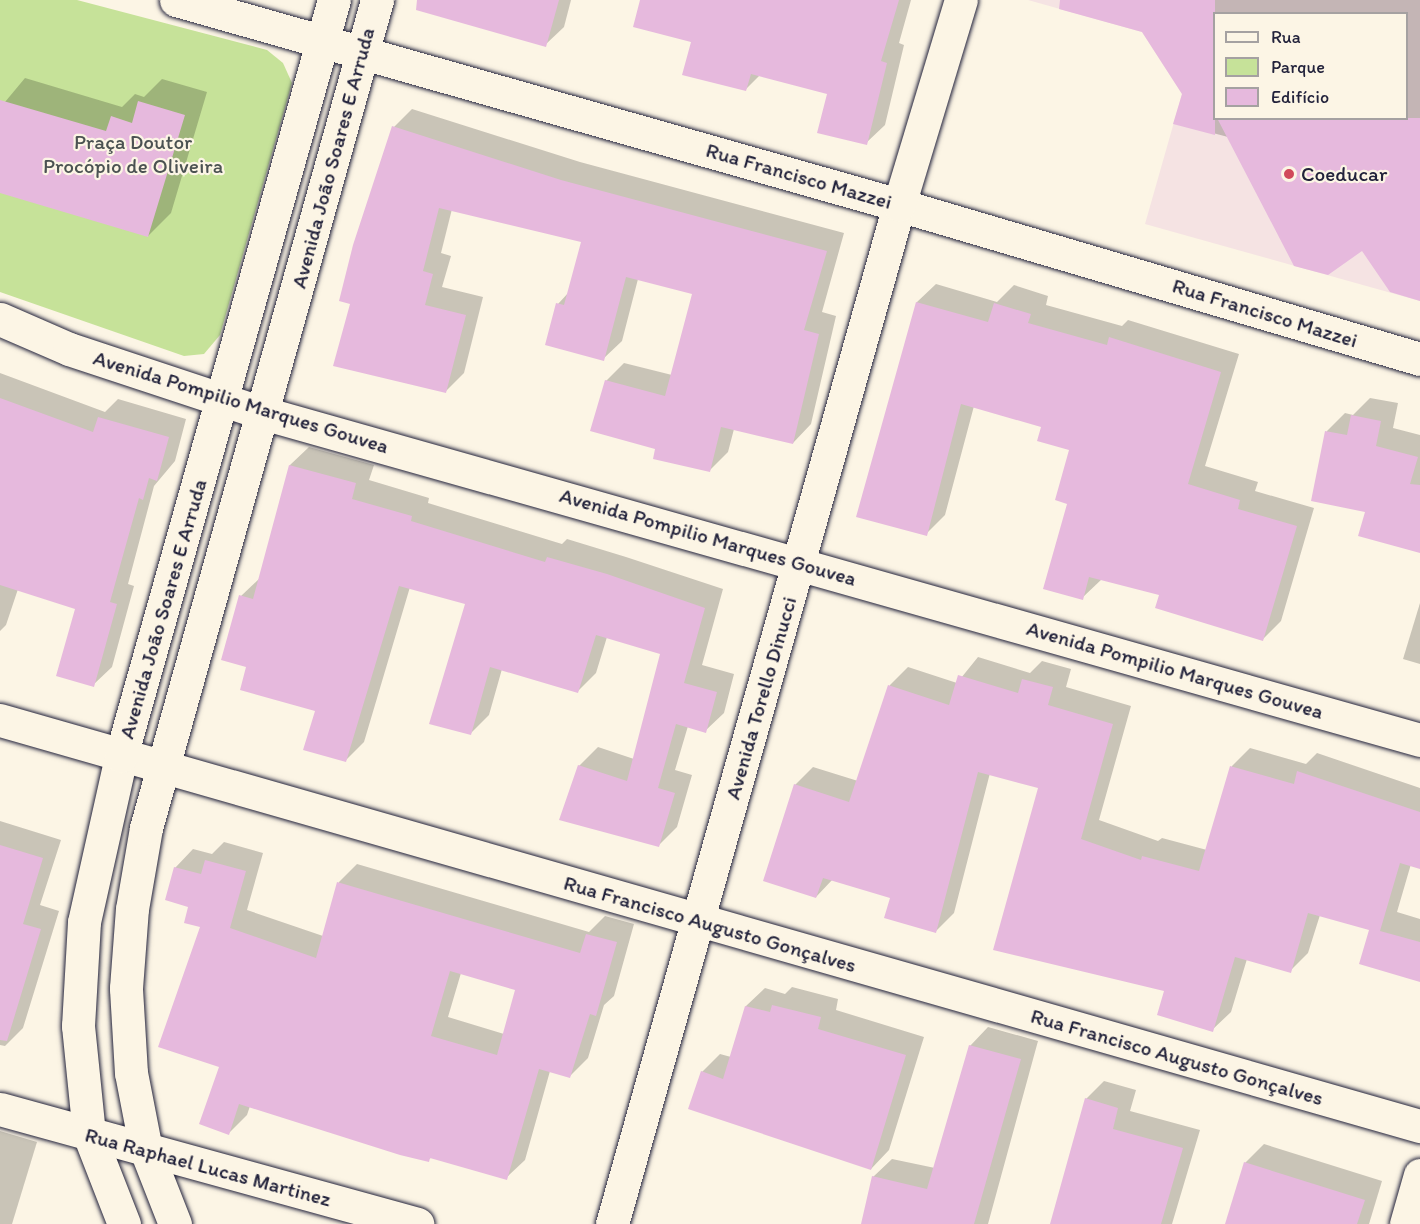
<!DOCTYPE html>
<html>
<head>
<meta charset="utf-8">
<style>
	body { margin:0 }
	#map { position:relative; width:1420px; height:1224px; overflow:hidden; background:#fcf5e5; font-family:Itim,sans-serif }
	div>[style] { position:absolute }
	.built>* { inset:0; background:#f5e3e3 }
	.green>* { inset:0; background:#c6e299 }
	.shadow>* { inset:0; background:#0003 }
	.building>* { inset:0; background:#e6b9dd }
	.roads { filter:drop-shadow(0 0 2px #22223b) drop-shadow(0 0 2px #22223b) }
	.minor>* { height:33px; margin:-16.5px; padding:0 16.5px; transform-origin:16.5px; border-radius:16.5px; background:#fcf5e5 }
	.tertiary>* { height:33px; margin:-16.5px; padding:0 16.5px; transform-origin:16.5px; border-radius:16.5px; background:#fcf5e5 }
	.dots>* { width:16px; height:16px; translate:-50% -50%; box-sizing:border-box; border:3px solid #fcf5e5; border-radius:50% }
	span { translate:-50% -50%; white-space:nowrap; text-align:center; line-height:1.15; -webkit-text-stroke:4.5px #fcf5e5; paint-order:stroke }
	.park-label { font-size:21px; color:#4b5252 }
	.street-label { font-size:21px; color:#22223b }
	.poi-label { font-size:21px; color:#22223b }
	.left { translate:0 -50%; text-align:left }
	.legend { position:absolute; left:1213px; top:12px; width:195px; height:108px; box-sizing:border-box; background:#fcf5e5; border:2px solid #a5a1a1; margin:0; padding:8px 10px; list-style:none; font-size:18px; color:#22223b }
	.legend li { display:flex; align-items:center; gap:12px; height:30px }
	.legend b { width:30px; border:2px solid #a5a1a1 }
</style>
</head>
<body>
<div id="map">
	<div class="built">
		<div style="clip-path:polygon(evenodd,1028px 0,1420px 0,1420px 301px,1145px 224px,1182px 94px,1142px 32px,1028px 0,1214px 14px,1406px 14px,1406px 118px,1214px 118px,1214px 14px)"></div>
	</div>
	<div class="green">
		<div style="clip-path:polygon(0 0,77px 0,267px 50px,283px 63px,292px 83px,220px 335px,204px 354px,184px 356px,0 292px)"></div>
	</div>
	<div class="shadow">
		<div style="clip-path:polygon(432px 0,571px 0,564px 27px,545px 45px)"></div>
		<div style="clip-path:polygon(642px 0,911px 0,899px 43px,904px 45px,885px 125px,866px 143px,829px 93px,760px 75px,746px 89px)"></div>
		<div style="clip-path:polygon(evenodd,1117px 0,1420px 0,1420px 295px,1228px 137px,1175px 123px,1183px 93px,1143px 31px,1117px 0,1214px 14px,1406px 14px,1406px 118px,1214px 118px,1214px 14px)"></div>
		<div style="clip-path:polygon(25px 78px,122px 107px,135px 94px,144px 97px,162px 79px,207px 92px,171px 213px,148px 236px,0 192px,0 108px)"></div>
		<div style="clip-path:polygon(412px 109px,580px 162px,844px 233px,822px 312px,836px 316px,811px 424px,793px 443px,734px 429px,728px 452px,709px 471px,657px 448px,606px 381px,624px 363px,672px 375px,694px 293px,638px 279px,622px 341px,603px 359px,558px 304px,569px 292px,583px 241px,452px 209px,441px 253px,451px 256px,442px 287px,483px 297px,464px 373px,445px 392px,352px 303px,394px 127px)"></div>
		<div style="clip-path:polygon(936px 284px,997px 302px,1014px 285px,1048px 296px,1046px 305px,1122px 326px,1128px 320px,1239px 354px,1205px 466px,1258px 482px,1255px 491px,1314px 508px,1281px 621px,1263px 639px,1161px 594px,1102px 579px,1082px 598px,1069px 503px,1071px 449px,1043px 426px,974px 406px,945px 515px,926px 534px,858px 516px,917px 302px)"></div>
		<div style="clip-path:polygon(0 373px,105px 412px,118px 399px,186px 419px,175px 461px,154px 486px,128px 584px,134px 586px,112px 667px,93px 685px,77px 608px,18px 589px,6px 625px,0 631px)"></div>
		<div style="clip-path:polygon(1370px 398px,1398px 403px,1393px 428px,1420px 435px,1420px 546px,1367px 511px,1312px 499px,1327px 431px,1345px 413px,1353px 415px)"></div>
		<div style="clip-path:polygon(309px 447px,374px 465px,369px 480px,429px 498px,428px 503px,562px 544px,567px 539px,626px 557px,723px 589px,702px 665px,734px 674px,724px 713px,705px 731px,688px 726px,675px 770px,692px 775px,677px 827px,658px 846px,579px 766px,598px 747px,634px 759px,662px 653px,607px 637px,596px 673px,578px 691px,502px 669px,489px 715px,470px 734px,466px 603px,410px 587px,364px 742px,346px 760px,317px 710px,248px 666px,241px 596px,260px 578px,290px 465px)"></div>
		<div style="clip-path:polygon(1420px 603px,1420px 664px,1403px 659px)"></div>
		<div style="clip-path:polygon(978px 657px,1030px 673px,1042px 661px,1071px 669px,1066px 687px,1131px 706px,1099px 820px,1158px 841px,1162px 838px,1207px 850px,1232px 766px,1250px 748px,1306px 764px,1317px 753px,1420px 788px,1420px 867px,1411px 864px,1397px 912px,1420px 919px,1420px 978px,1370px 929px,1320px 915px,1308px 953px,1290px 971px,1247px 959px,1231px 1012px,1212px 1030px,1166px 990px,1040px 787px,990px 773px,954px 913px,936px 931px,892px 896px,833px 879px,816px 897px,795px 785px,813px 767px,858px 781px,890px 685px,908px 667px,957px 683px)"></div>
		<div style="clip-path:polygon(0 821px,61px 840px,40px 905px,59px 911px,23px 1028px,5px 1046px,0 1045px)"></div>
		<div style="clip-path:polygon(evenodd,224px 842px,263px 853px,247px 910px,323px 936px,339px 882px,357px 864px,589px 932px,605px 916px,634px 924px,614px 996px,604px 1005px,588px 1058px,570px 1076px,550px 1071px,525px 1160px,506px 1178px,432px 1157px,428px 1160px,250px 1106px,247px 1115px,229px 1133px,202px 926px,175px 868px,193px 849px,212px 854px,224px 842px,461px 973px,517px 989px,504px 1034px,448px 1017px,461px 973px)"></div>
		<div style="clip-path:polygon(792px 987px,838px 999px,836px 1010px,924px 1037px,889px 1150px,871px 1169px,702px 1072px,720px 1054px,731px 1057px,746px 1006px,765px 988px,785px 994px)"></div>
		<div style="clip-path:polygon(988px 1027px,1038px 1041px,988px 1224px,862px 1224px,873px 1177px,892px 1159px,935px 1168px,970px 1046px)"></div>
		<div style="clip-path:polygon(1104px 1081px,1136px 1090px,1130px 1111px,1200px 1130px,1172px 1224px,1068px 1224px,1086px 1099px)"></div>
		<div style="clip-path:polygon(0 1131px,37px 1142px,12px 1224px,0 1224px)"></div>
		<div style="clip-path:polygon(1264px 1144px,1382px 1181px,1369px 1224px,1226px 1224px,1245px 1163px)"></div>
	</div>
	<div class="building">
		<div style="clip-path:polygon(417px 0,559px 0,546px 47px,416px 10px)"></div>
		<div style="clip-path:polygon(640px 0,899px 0,881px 61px,887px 63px,867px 145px,817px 133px,827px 94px,751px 74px,746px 91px,682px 75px,691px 42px,633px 27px)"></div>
		<div style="clip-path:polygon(1060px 0,1215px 0,1215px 135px,1173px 124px,1182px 94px,1142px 32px,1059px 9px)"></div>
		<div style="clip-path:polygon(0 100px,106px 131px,111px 116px,132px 123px,138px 101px,185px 115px,148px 237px,0 193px)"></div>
		<div style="clip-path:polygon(1217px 118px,1420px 118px,1420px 301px,1390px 292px,1362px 251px,1328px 275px,1294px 266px)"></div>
		<div style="clip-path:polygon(392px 126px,561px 180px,827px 251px,804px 330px,819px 334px,793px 444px,721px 427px,710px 472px,653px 459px,655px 449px,590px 431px,605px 380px,665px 396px,692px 294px,626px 277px,604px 361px,545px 345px,556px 303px,564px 305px,581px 242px,439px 208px,423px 271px,433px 274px,425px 305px,466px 315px,446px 393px,333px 366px,350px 304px,339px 301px,353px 245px)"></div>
		<div style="clip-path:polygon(916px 302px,988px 322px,994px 303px,1031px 314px,1028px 323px,1107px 345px,1109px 337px,1221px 372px,1188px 484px,1240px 500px,1238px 509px,1297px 526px,1263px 641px,1155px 608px,1159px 595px,1089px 577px,1083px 600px,1043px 589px,1067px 504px,1055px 500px,1069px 450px,1037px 441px,1041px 427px,961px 404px,927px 536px,856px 517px)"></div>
		<div style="clip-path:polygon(0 398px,93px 432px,98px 417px,169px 437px,157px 481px,149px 478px,143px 500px,139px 498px,110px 602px,117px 604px,94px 687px,56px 676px,75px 609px,0 585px)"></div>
		<div style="clip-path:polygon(1351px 415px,1381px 421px,1376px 446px,1418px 457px,1410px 484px,1420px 485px,1420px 553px,1358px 536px,1365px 512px,1311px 501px,1325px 431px,1347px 435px)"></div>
		<div style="clip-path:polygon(289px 465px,356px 483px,352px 499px,412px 516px,411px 521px,545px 562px,547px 557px,607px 574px,705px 608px,684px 683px,717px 692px,706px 733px,676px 724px,658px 788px,675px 793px,659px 847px,559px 820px,578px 765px,627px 781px,660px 654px,596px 635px,578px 693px,490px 667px,471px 735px,429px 724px,465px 604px,399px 586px,346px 762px,303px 750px,315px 711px,240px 690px,246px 667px,221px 660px,239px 595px,253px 599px)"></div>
		<div style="clip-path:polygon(958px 675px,1018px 693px,1022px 679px,1053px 687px,1048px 705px,1113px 724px,1081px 839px,1141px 860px,1142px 856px,1199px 871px,1230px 766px,1294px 784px,1297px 771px,1420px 812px,1420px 869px,1400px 863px,1380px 931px,1420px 942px,1420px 982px,1359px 964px,1369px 930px,1308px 913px,1291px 973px,1235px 957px,1213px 1032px,1157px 1015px,1164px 991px,993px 950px,1038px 788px,978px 772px,936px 933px,884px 918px,890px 898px,823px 878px,816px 898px,763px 881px,794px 784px,849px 802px,888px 685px,949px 705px)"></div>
		<div style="clip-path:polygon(0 845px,43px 858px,23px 924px,41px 929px,7px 1041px,0 1040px)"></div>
		<div style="clip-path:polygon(evenodd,205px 860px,246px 871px,230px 928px,316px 958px,337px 882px,580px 953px,586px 934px,617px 942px,596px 1016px,590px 1014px,570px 1078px,539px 1069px,507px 1180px,430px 1158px,429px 1162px,400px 1155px,239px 1104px,229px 1135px,199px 1124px,219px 1067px,158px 1047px,200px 927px,184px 923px,188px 907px,165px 900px,174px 867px,201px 874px,205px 860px,450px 971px,515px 990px,497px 1055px,431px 1036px,450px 971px)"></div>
		<div style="clip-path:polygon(772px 1005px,821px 1017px,818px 1029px,906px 1055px,871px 1170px,688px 1109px,701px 1071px,723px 1079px,745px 1006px,770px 1012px)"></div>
		<div style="clip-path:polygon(969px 1045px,1021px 1059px,974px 1224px,861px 1224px,872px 1176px,927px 1189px)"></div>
		<div style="clip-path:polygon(1085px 1098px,1118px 1108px,1113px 1129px,1183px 1148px,1161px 1224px,1050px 1224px)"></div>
		<div style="clip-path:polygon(1244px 1162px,1365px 1200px,1357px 1224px,1225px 1224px)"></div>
	</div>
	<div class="roads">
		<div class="minor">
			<div style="left:176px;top:0;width:752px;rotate:15.83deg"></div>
			<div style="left:899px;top:205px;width:543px;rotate:16.47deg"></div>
			<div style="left:0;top:319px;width:75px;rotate:23.5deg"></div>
			<div style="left:69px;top:349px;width:204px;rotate:18.3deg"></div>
			<div style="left:263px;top:413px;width:1202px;rotate:15.78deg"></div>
			<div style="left:0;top:720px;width:1477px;rotate:15.96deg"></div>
			<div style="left:0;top:1109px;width:433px;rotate:15.4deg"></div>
			<div style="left:612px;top:1224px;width:1059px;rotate:-74.27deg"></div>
			<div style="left:899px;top:205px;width:214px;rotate:-73.2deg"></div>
			<div style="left:1406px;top:1224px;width:51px;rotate:-74.1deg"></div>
		</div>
		<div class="tertiary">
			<div style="left:124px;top:1224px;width:97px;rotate:-111.3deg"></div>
			<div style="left:89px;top:1134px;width:109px;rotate:-95.8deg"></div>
			<div style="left:78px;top:1026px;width:104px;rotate:-86.7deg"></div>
			<div style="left:84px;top:922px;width:170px;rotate:-77.4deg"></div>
			<div style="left:121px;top:756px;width:785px;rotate:-74.27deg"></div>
			<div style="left:175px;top:1224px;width:79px;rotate:-111.4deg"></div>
			<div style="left:146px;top:1150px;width:78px;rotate:-101deg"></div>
			<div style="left:131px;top:1073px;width:85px;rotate:-93.4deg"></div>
			<div style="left:126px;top:988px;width:79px;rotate:-85.7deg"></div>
			<div style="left:132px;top:909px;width:82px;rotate:-80.2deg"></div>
			<div style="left:146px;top:828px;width:860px;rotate:-74.41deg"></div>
		</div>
	</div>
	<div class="dots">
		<div style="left:1289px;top:174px;background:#d1495b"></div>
	</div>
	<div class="park-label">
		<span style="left:133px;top:154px">Praça Doutor<br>Procópio de Oliveira</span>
	</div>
	<div class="street-label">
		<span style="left:333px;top:158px;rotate:-75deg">Avenida João Soares E Arruda</span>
		<span style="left:799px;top:176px;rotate:16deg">Rua Francisco Mazzei</span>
		<span style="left:1265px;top:313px;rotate:17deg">Rua Francisco Mazzei</span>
		<span style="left:241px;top:402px;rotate:17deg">Avenida Pompilio Marques Gouvea</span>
		<span style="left:708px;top:537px;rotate:16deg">Avenida Pompilio Marques Gouvea</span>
		<span style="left:163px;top:609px;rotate:-74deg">Avenida João Soares E Arruda</span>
		<span style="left:1175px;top:670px;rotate:16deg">Avenida Pompilio Marques Gouvea</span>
		<span style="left:761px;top:698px;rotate:-74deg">Avenida Torello Dinucci</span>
		<span style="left:710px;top:924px;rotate:16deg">Rua Francisco Augusto Gonçalves</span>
		<span style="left:1177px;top:1057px;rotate:16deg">Rua Francisco Augusto Gonçalves</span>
		<span style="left:208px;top:1167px;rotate:15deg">Rua Raphael Lucas Martinez</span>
	</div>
	<div class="poi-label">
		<span class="left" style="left:1301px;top:174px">Coeducar</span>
	</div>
	<ul class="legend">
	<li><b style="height:8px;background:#fcf5e5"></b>Rua</li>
	<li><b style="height:16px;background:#c6e299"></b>Parque</li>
	<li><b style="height:16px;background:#e6b9dd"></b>Edifício</li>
	</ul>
</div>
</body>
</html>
